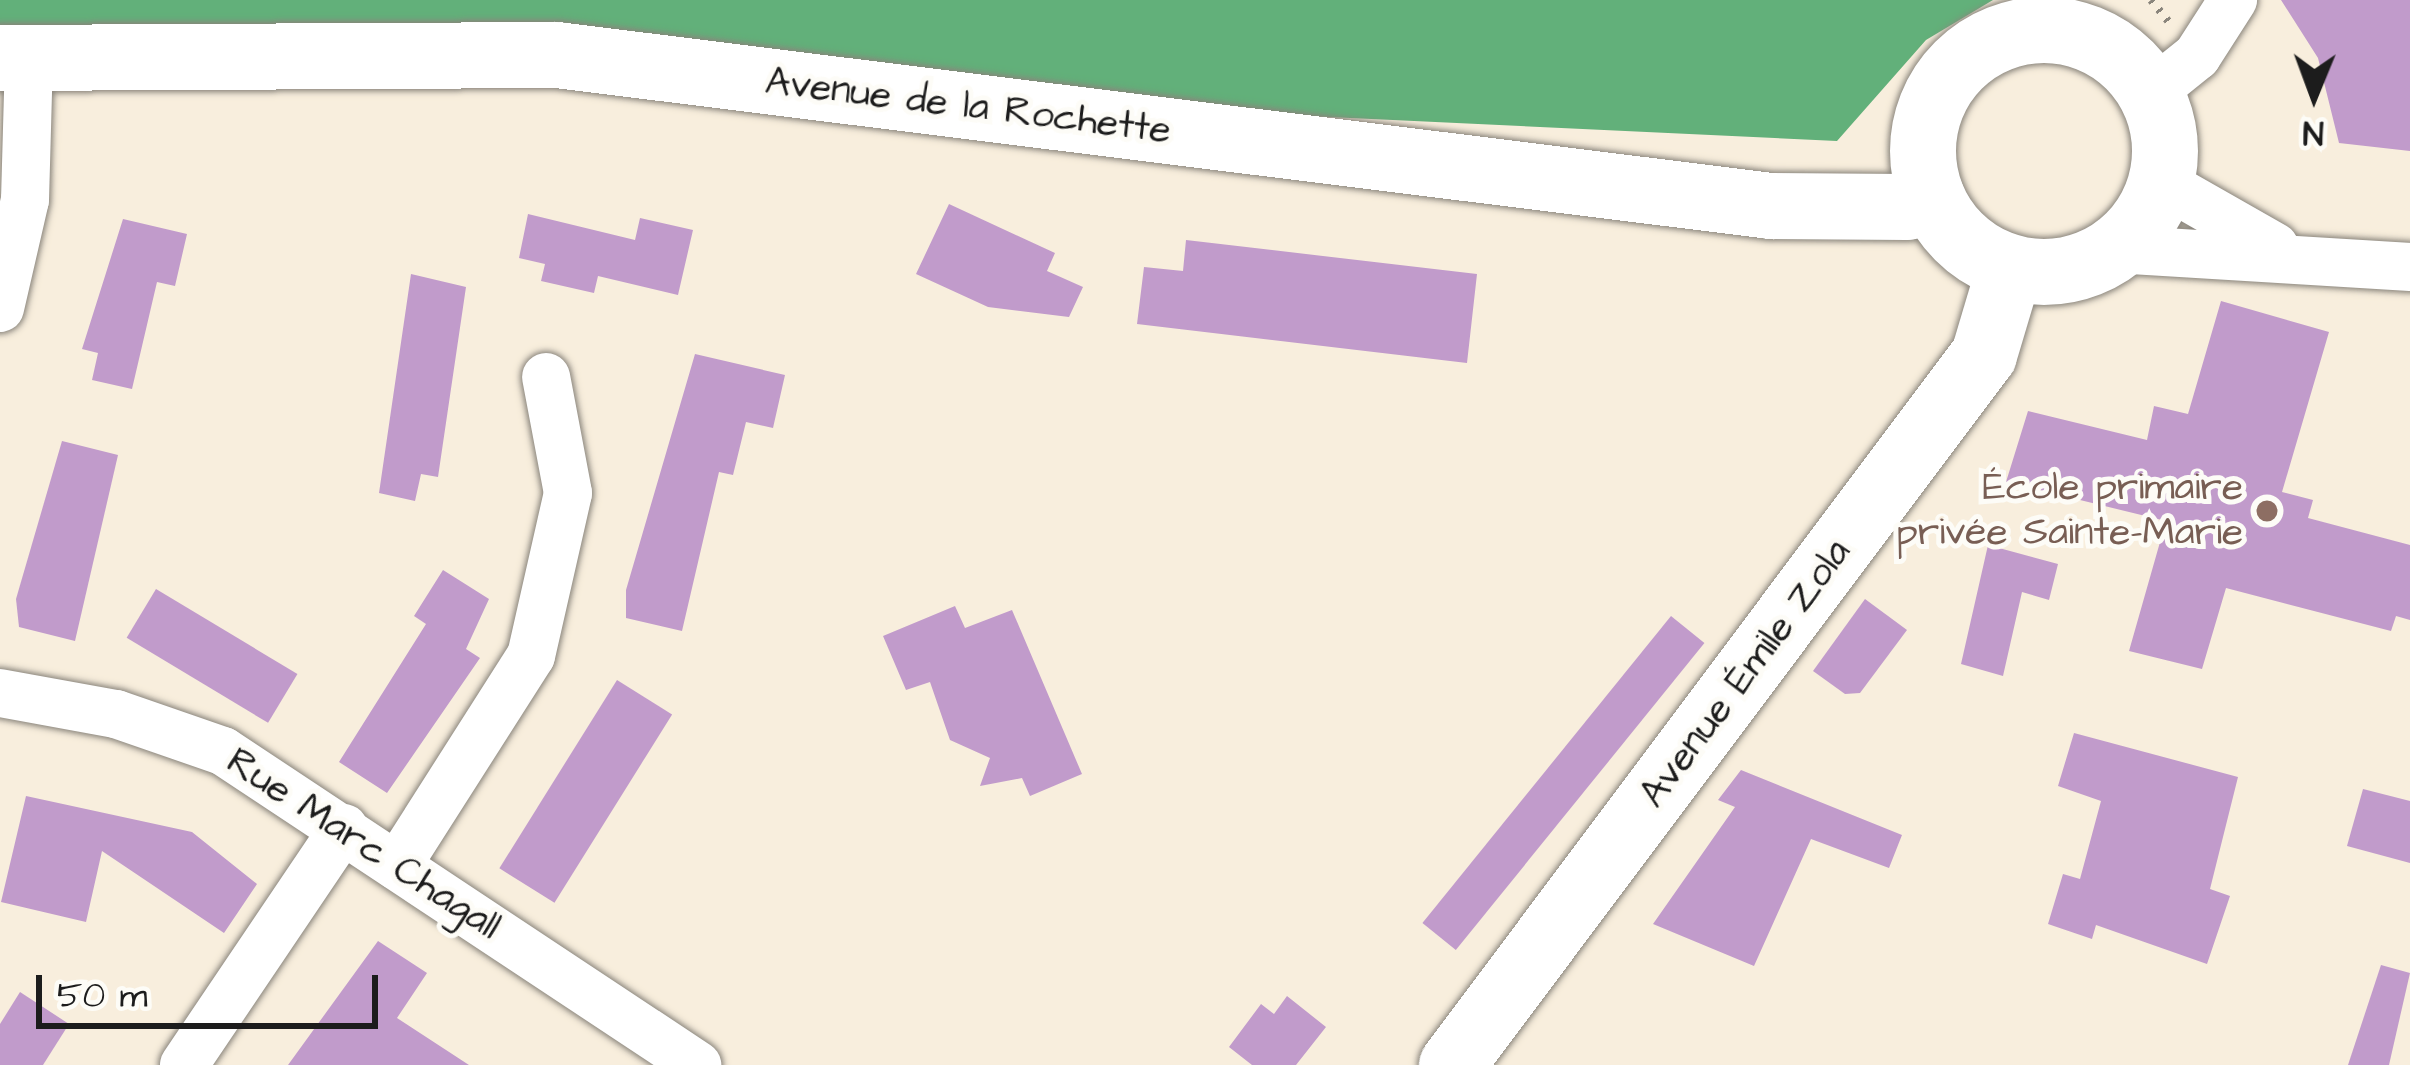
<!DOCTYPE html>
<html>
<head>
<meta charset="utf-8">
<style>
	body { margin:0 }
	#map { position:relative; width:2410px; height:1065px; overflow:hidden; background:#f8eedd; font-family:"Architects Daughter",sans-serif }
	div>[style] { position:absolute }
	.forest>* { inset:0; background:#62b07a }
	.building>* { inset:0; background:#c19bcb; transform-origin:0 0 }
	.path>* { height:8px; margin-top:-4px; transform-origin:0; background:repeating-linear-gradient(90deg,#8a857c 0 3px,transparent 0 12px) }
	.roads { filter:drop-shadow(0 0 3px #8a857c) drop-shadow(0 0 3px #8a857c) }
	.street>* { height:48px; margin:-24px; padding:0 24px; transform-origin:24px; border-radius:24px; background:#fff }
	.secondary>* { height:66px; margin:-33px; padding:0 33px; transform-origin:33px; border-radius:33px; background:#fff }
	.secondary>.ring { margin:-33px; padding:0; box-sizing:content-box; background:none; border:66px solid #fff; border-radius:50% }
	.dots>* { width:33px; height:33px; translate:-50% -50%; box-sizing:border-box; border:6px solid #fdfcf7; border-radius:50% }
	span { translate:-50% -50%; white-space:nowrap; text-align:center; line-height:1.15; -webkit-text-stroke:10px #fdfcf7; paint-order:stroke }
	.street-label { font-size:39px; color:#1c1c1c }
	.education-label { font-size:39px; color:#785e54 }
	.right { translate:-100% -50%; text-align:right }
	.north { position:absolute; left:2254px; top:36px; width:120px; height:120px; -webkit-text-stroke:9px #fdfcf7; paint-order:stroke; rotate:181deg; font-size:33px; font-weight:700; line-height:48px; text-align:center; color:#1c1c1c }
	.north::after { content:''; display:block; margin:auto; width:42px; height:54px; background:#1c1c1c; clip-path:polygon(50% 0,100% 100%,50% 72%,0 100%) }
	.scale { position:absolute; left:36px; top:975px; width:342px; height:54px; box-sizing:border-box; border:6px solid #1c1c1c; border-top:0; padding-left:15px; font-size:36px; line-height:42px; white-space:nowrap; color:#1c1c1c; -webkit-text-stroke:9px #fdfcf7; paint-order:stroke }
</style>
</head>
<body>
<div id="map">
	<div class="forest">
		<div style="clip-path:polygon(0 0,1993px 0,1926px 40px,1837px 141px,0 54px)"></div>
	</div>
	<div class="building">
		<div style="clip-path:polygon(2281px 0,2410px 0,2410px 151px,2339px 143px,2318px 58px)"></div>
		<div style="clip-path:polygon(949px 204px,1055px 253px,1047px 271px,1083px 287px,1069px 317px,988px 307px,916px 274px)"></div>
		<div style="clip-path:polygon(528px 214px,635px 240px,640px 218px,693px 230px,678px 295px,598px 276px,594px 293px,541px 281px,545px 264px,519px 258px)"></div>
		<div style="clip-path:polygon(123px 219px,187px 234px,175px 286px,157px 282px,132px 389px,92px 380px,98px 353px,82px 349px)"></div>
		<div style="clip-path:polygon(1186px 240px,1477px 274px,1467px 363px,1137px 324px,1144px 267px,1183px 271px)"></div>
		<div style="clip-path:polygon(411px 274px,466px 287px,438px 477px,421px 474px,415px 501px,379px 493px)"></div>
		<div style="clip-path:polygon(2221px 301px,2329px 332px,2282px 492px,2313px 500px,2308px 518px,2410px 545px,2410px 620px,2396px 616px,2391px 631px,2226px 588px,2202px 669px,2129px 651px,2166px 521px,2006px 482px,2028px 411px,2147px 440px,2154px 406px,2188px 414px)"></div>
		<div style="clip-path:polygon(695px 354px,785px 375px,773px 428px,746px 422px,733px 475px,719px 472px,682px 631px,626px 618px,626px 590px)"></div>
		<div style="clip-path:polygon(62px 441px,118px 455px,75px 641px,19px 627px,16px 599px)"></div>
		<div style="clip-path:polygon(1988px 545px,2058px 564px,2049px 600px,2022px 592px,2003px 676px,1961px 664px)"></div>
		<div style="clip-path:polygon(443px 570px,489px 599px,466px 649px,480px 658px,387px 793px,339px 762px,426px 624px,414px 616px)"></div>
		<div style="left:156px;top:589px;width:165px;height:57px;rotate:31deg"></div>
		<div style="clip-path:polygon(1865px 599px,1907px 630px,1860px 693px,1845px 694px,1813px 671px)"></div>
		<div style="clip-path:polygon(955px 606px,965px 628px,1012px 610px,1082px 774px,1030px 796px,1022px 778px,980px 786px,990px 758px,950px 740px,930px 682px,906px 690px,883px 636px)"></div>
		<div style="left:1671px;top:616px;width:43px;height:395px;rotate:39deg"></div>
		<div style="left:617px;top:680px;width:65px;height:222px;rotate:32deg"></div>
		<div style="clip-path:polygon(2074px 733px,2238px 777px,2210px 889px,2230px 896px,2207px 964px,2096px 925px,2092px 939px,2048px 924px,2063px 874px,2080px 879px,2101px 801px,2058px 786px)"></div>
		<div style="clip-path:polygon(1741px 770px,1902px 835px,1889px 868px,1811px 839px,1754px 966px,1653px 924px,1735px 807px,1718px 800px)"></div>
		<div style="clip-path:polygon(2363px 789px,2410px 801px,2410px 863px,2347px 846px)"></div>
		<div style="clip-path:polygon(26px 796px,192px 832px,257px 884px,224px 933px,102px 851px,86px 922px,1px 902px)"></div>
		<div style="clip-path:polygon(378px 941px,427px 973px,397px 1018px,469px 1065px,288px 1065px)"></div>
		<div style="clip-path:polygon(2381px 965px,2410px 973px,2389px 1065px,2348px 1065px)"></div>
		<div style="clip-path:polygon(20px 992px,69px 1024px,43px 1065px,0 1065px,0 1024px)"></div>
		<div style="clip-path:polygon(1287px 996px,1326px 1027px,1296px 1065px,1252px 1065px,1229px 1047px,1261px 1004px,1274px 1014px)"></div>
	</div>
	<div class="path">
		<div style="left:2151px;top:0;width:28px;rotate:51deg"></div>
	</div>
	<div class="roads">
		<div class="street">
			<div style="left:2151px;top:93px;width:59px;rotate:-38.8deg"></div>
			<div style="left:2197px;top:56px;width:67px;rotate:-57.3deg"></div>
			<div style="left:2161px;top:182px;width:131px;rotate:29.7deg"></div>
			<div style="left:2115px;top:249px;width:296px;rotate:3.5deg"></div>
			<div style="left:0;top:308px;width:111px;rotate:-77deg"></div>
			<div style="left:25px;top:200px;width:141px;rotate:-88.4deg"></div>
			<div style="left:0;top:693px;width:118px;rotate:10.3deg"></div>
			<div style="left:116px;top:714px;width:113px;rotate:19.1deg"></div>
			<div style="left:223px;top:751px;width:569px;rotate:33.52deg"></div>
			<div style="left:397px;top:866px;width:249px;rotate:-57.5deg"></div>
			<div style="left:531px;top:656px;width:167px;rotate:-77.2deg"></div>
			<div style="left:568px;top:493px;width:118px;rotate:-100.7deg"></div>
			<div style="left:184px;top:1065px;width:286px;rotate:-56deg"></div>
		</div>
		<div class="secondary">
			<div class="ring" style="left:1923px;top:30px;width:176px;height:176px"></div>
			<div style="left:0;top:58px;width:557px;rotate:-0.31deg"></div>
			<div style="left:557px;top:55px;width:1223px;rotate:7.09deg"></div>
			<div style="left:1771px;top:206px;width:136px;rotate:0.4deg"></div>
			<div style="left:1907px;top:207px;width:27px;rotate:-28deg"></div>
			<div style="left:1452px;top:1065px;width:887px;rotate:-53.16deg"></div>
			<div style="left:1984px;top:355px;width:91px;rotate:-73.4deg"></div>
		</div>
	</div>
	<div class="dots">
		<div style="left:2267px;top:511px;background:#8d6e63"></div>
	</div>
	<div class="street-label">
		<span style="left:968px;top:107px;rotate:7deg">Avenue de la Rochette</span>
		<span style="left:1746px;top:674px;rotate:-53deg">Avenue Émile Zola</span>
		<span style="left:363px;top:845px;rotate:33deg">Rue Marc Chagall</span>
	</div>
	<div class="education-label">
		<span class="right" style="left:2243px;top:511px">École primaire<br>privée Sainte-Marie</span>
	</div>
	<div class="north">N</div>
	<div class="scale">50 m</div>
</div>
</body>
</html>
